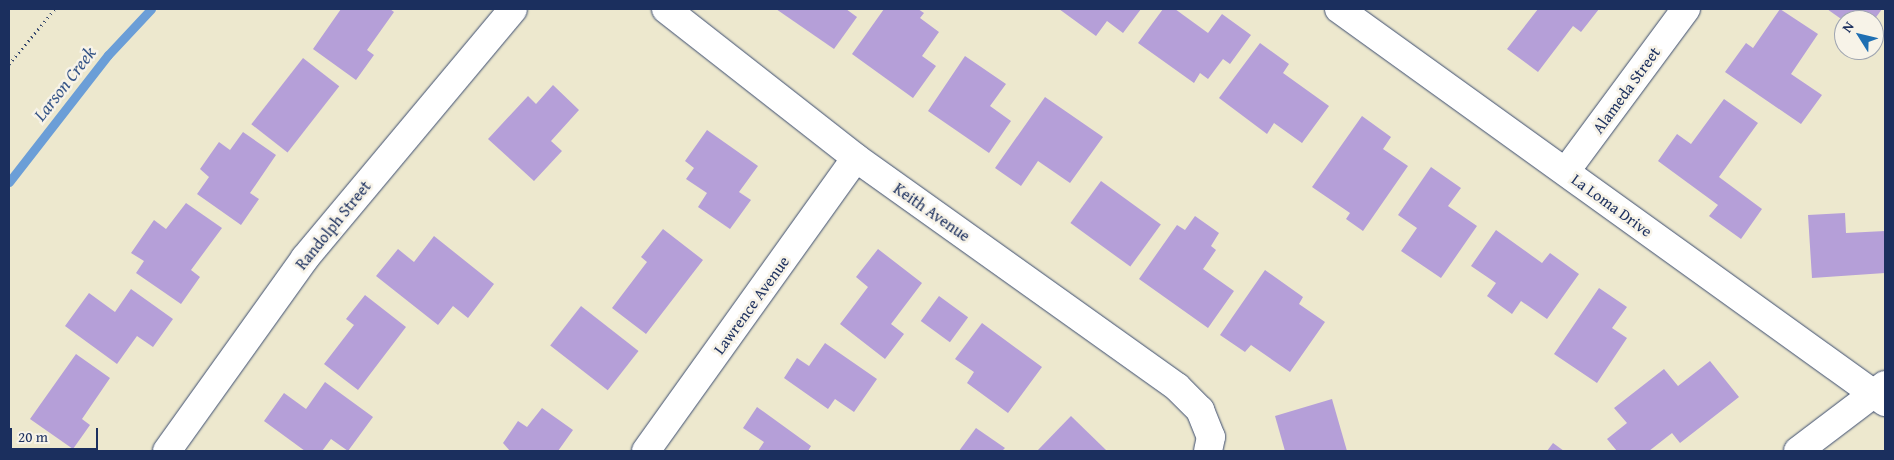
<!DOCTYPE html>
<html>
<head>
<meta charset="utf-8">
<style>
	body { margin:0 }
	#map { position:relative; width:1894px; height:460px; overflow:hidden; background:#ede8ce; font-family:"Gentium Book Plus",serif }
	div>[style] { position:absolute }
	.stream>* { height:9px; margin:-4.5px; padding:0 4.5px; transform-origin:4.5px; border-radius:4.5px; background:#6b9ed7 }
	.building>* { inset:0; background:#b59fd8; transform-origin:0 0 }
	.path>* { height:3px; margin-top:-1.5px; transform-origin:0; background:repeating-linear-gradient(90deg,#3a4b6f 0 1px,transparent 0 5px) }
	.roads { filter:drop-shadow(0 0 1px #3a4b6f) drop-shadow(0 0 1px #3a4b6f) }
	.minor>* { height:28px; margin:-14px; padding:0 14px; transform-origin:14px; border-radius:14px; background:#fff }
	span { translate:-50% -50%; white-space:nowrap; text-align:center; line-height:1.15; -webkit-text-stroke:5px #f7f3e8; paint-order:stroke }
	.street-label { font-size:16px; color:#1b2f5e }
	.water-label { font-size:18px; color:#375688; font-style:italic }
	.frame { position:absolute; inset:0; border:10px solid #1b2f5e; pointer-events:none }
	.north { position:absolute; left:1834px; top:10px; width:50px; height:50px; box-sizing:border-box; background:#f7f3e8; border:1px solid #9fa5b1; border-radius:50%; rotate:306deg; font-size:14px; font-weight:700; line-height:20px; text-align:center; color:#1b2f5e }
	.north::after { content:''; display:block; margin:auto; width:18px; height:22px; background:#1f6fb2; clip-path:polygon(50% 0,100% 100%,50% 72%,0 100%) }
	.scale { position:absolute; left:10px; top:428px; width:88px; height:22px; box-sizing:border-box; border:2px solid #1b2f5e; border-top:0; padding-left:6px; font-size:15px; line-height:18px; white-space:nowrap; color:#1b2f5e; -webkit-text-stroke:4px #f7f3e8; paint-order:stroke }
</style>
</head>
<body>
<div id="map">
	<div class="stream">
		<div style="left:9px;top:182px;width:161px;rotate:-52.1deg"></div>
		<div style="left:108px;top:55px;width:63px;rotate:-46.9deg"></div>
	</div>
	<div class="building">
		<div style="clip-path:polygon(341px 9px,390px 9px,394px 12px,367px 50px,374px 55px,356px 80px,313px 49px)"></div>
		<div style="clip-path:polygon(776px 9px,846px 9px,857px 17px,834px 49px)"></div>
		<div style="clip-path:polygon(884px 9px,918px 9px,924px 13px,920px 18px,939px 32px,922px 56px,936px 66px,913px 98px,852px 54px)"></div>
		<div style="clip-path:polygon(1059px 9px,1141px 9px,1123px 33px,1107px 21px,1096px 36px)"></div>
		<div style="clip-path:polygon(1163px 9px,1175px 9px,1208px 33px,1222px 14px,1251px 35px,1230px 64px,1223px 59px,1208px 79px,1200px 73px,1194px 83px,1138px 43px)"></div>
		<div style="clip-path:polygon(1538px 9px,1599px 9px,1581px 32px,1573px 26px,1538px 72px,1507px 49px)"></div>
		<div style="clip-path:polygon(1780px 9px,1818px 34px,1791px 74px,1822px 95px,1801px 124px,1725px 72px,1746px 43px,1753px 48px)"></div>
		<div style="clip-path:polygon(1827px 9px,1882px 9px,1874px 20px,1844px 21px)"></div>
		<div style="clip-path:polygon(1260px 43px,1289px 64px,1283px 73px,1329px 106px,1302px 143px,1274px 123px,1267px 134px,1219px 98px)"></div>
		<div style="clip-path:polygon(965px 56px,1006px 84px,990px 106px,1011px 121px,989px 153px,928px 111px)"></div>
		<div style="left:303px;top:58px;width:46px;height:84px;rotate:38deg"></div>
		<div style="clip-path:polygon(553px 85px,579px 110px,551px 141px,562px 151px,534px 181px,488px 139px,528px 96px,536px 104px)"></div>
		<div style="clip-path:polygon(1045px 97px,1103px 137px,1070px 183px,1038px 161px,1021px 186px,995px 168px)"></div>
		<div style="clip-path:polygon(1724px 99px,1758px 123px,1719px 177px,1762px 209px,1741px 239px,1709px 216px,1718px 205px,1658px 161px,1677px 134px,1691px 144px)"></div>
		<div style="clip-path:polygon(1362px 116px,1391px 137px,1383px 149px,1408px 166px,1363px 231px,1346px 219px,1350px 213px,1312px 187px)"></div>
		<div style="clip-path:polygon(707px 130px,758px 166px,739px 192px,751px 200px,730px 229px,698px 207px,707px 193px,686px 179px,694px 168px,685px 161px)"></div>
		<div style="clip-path:polygon(243px 132px,276px 155px,250px 193px,259px 199px,241px 225px,197px 194px,209px 177px,200px 169px,219px 142px,230px 150px)"></div>
		<div style="clip-path:polygon(1431px 167px,1461px 188px,1448px 206px,1477px 226px,1441px 278px,1401px 251px,1417px 228px,1398px 215px)"></div>
		<div style="left:1101px;top:181px;width:74px;height:52px;rotate:36deg"></div>
		<div style="clip-path:polygon(186px 203px,222px 228px,191px 270px,200px 277px,181px 304px,136px 273px,144px 261px,131px 253px,154px 220px,166px 229px)"></div>
		<div style="clip-path:polygon(1845px 213px,1846px 233px,1885px 231px,1885px 273px,1812px 278px,1808px 215px)"></div>
		<div style="clip-path:polygon(1195px 216px,1219px 233px,1211px 246px,1216px 250px,1203px 269px,1234px 291px,1208px 328px,1139px 279px,1177px 225px,1185px 230px)"></div>
		<div style="clip-path:polygon(663px 229px,703px 260px,646px 334px,612px 308px,647px 262px,641px 257px)"></div>
		<div style="clip-path:polygon(1496px 230px,1542px 263px,1550px 253px,1579px 274px,1547px 319px,1521px 301px,1512px 314px,1487px 296px,1496px 283px,1471px 266px)"></div>
		<div style="clip-path:polygon(434px 236px,494px 284px,468px 318px,453px 306px,438px 325px,376px 276px,398px 249px,414px 262px)"></div>
		<div style="clip-path:polygon(878px 249px,922px 283px,891px 324px,904px 334px,885px 359px,840px 324px,868px 287px,856px 277px)"></div>
		<div style="clip-path:polygon(1265px 270px,1303px 297px,1299px 304px,1325px 322px,1290px 372px,1251px 345px,1245px 352px,1220px 335px)"></div>
		<div style="clip-path:polygon(1599px 288px,1627px 307px,1612px 328px,1627px 338px,1597px 383px,1554px 354px)"></div>
		<div style="clip-path:polygon(131px 289px,173px 319px,153px 347px,137px 336px,117px 364px,65px 326px,89px 293px,115px 312px)"></div>
		<div style="clip-path:polygon(365px 295px,406px 327px,358px 390px,324px 364px,354px 325px,346px 319px)"></div>
		<div style="left:939px;top:296px;width:36px;height:31px;rotate:36deg"></div>
		<div style="left:581px;top:306px;width:73px;height:50px;rotate:38deg"></div>
		<div style="clip-path:polygon(982px 323px,1042px 367px,1008px 413px,967px 383px,974px 372px,955px 359px)"></div>
		<div style="clip-path:polygon(825px 343px,877px 379px,854px 412px,835px 399px,828px 409px,784px 378px,797px 358px,809px 366px)"></div>
		<div style="clip-path:polygon(76px 354px,110px 378px,82px 419px,90px 425px,73px 449px,30px 419px)"></div>
		<div style="clip-path:polygon(1710px 361px,1739px 397px,1680px 443px,1672px 433px,1649px 451px,1617px 451px,1607px 439px,1627px 423px,1614px 408px,1664px 369px,1678px 386px)"></div>
		<div style="clip-path:polygon(325px 382px,373px 417px,348px 451px,331px 439px,322px 451px,305px 451px,264px 421px,284px 393px,306px 409px)"></div>
		<div style="clip-path:polygon(1332px 399px,1347px 451px,1285px 451px,1275px 416px)"></div>
		<div style="clip-path:polygon(757px 407px,811px 446px,808px 451px,758px 451px,764px 442px,743px 428px)"></div>
		<div style="clip-path:polygon(542px 408px,573px 430px,558px 451px,510px 451px,503px 443px,518px 421px,527px 427px)"></div>
		<div style="clip-path:polygon(1071px 416px,1107px 451px,1037px 451px)"></div>
		<div style="clip-path:polygon(976px 428px,1005px 448px,1002px 451px,959px 451px)"></div>
		<div style="clip-path:polygon(1553px 443px,1564px 451px,1547px 451px)"></div>
	</div>
	<div class="path">
		<div style="left:9px;top:64px;width:72px;rotate:-50.1deg"></div>
	</div>
	<div class="roads">
		<div class="minor">
			<div style="left:666px;top:9px;width:241px;rotate:38.1deg"></div>
			<div style="left:856px;top:158px;width:394px;rotate:35.5deg"></div>
			<div style="left:1177px;top:387px;width:33px;rotate:45deg"></div>
			<div style="left:1200px;top:410px;width:29px;rotate:68deg"></div>
			<div style="left:1211px;top:437px;width:14px;rotate:102deg"></div>
			<div style="left:1339px;top:9px;width:673px;rotate:35.75deg"></div>
			<div style="left:1566px;top:171px;width:202px;rotate:-53.5deg"></div>
			<div style="left:167px;top:451px;width:237px;rotate:-54.4deg"></div>
			<div style="left:305px;top:258px;width:324px;rotate:-50.1deg"></div>
			<div style="left:646px;top:451px;width:360px;rotate:-54.4deg"></div>
			<div style="left:1798px;top:451px;width:109px;rotate:-37.2deg"></div>
		</div>
	</div>
	<div class="street-label">
		<span style="left:1626px;top:90px;rotate:-54deg">Alameda Street</span>
		<span style="left:1612px;top:205px;rotate:36deg">La Loma Drive</span>
		<span style="left:932px;top:212px;rotate:35deg">Keith Avenue</span>
		<span style="left:333px;top:225px;rotate:-51deg">Randolph Street</span>
		<span style="left:751px;top:305px;rotate:-54deg">Lawrence Avenue</span>
	</div>
	<div class="water-label">
		<span style="left:65px;top:84px;rotate:-52deg">Larson Creek</span>
	</div>
	<div class="frame"></div>
	<div class="north">N</div>
	<div class="scale">20 m</div>
</div>
</body>
</html>
